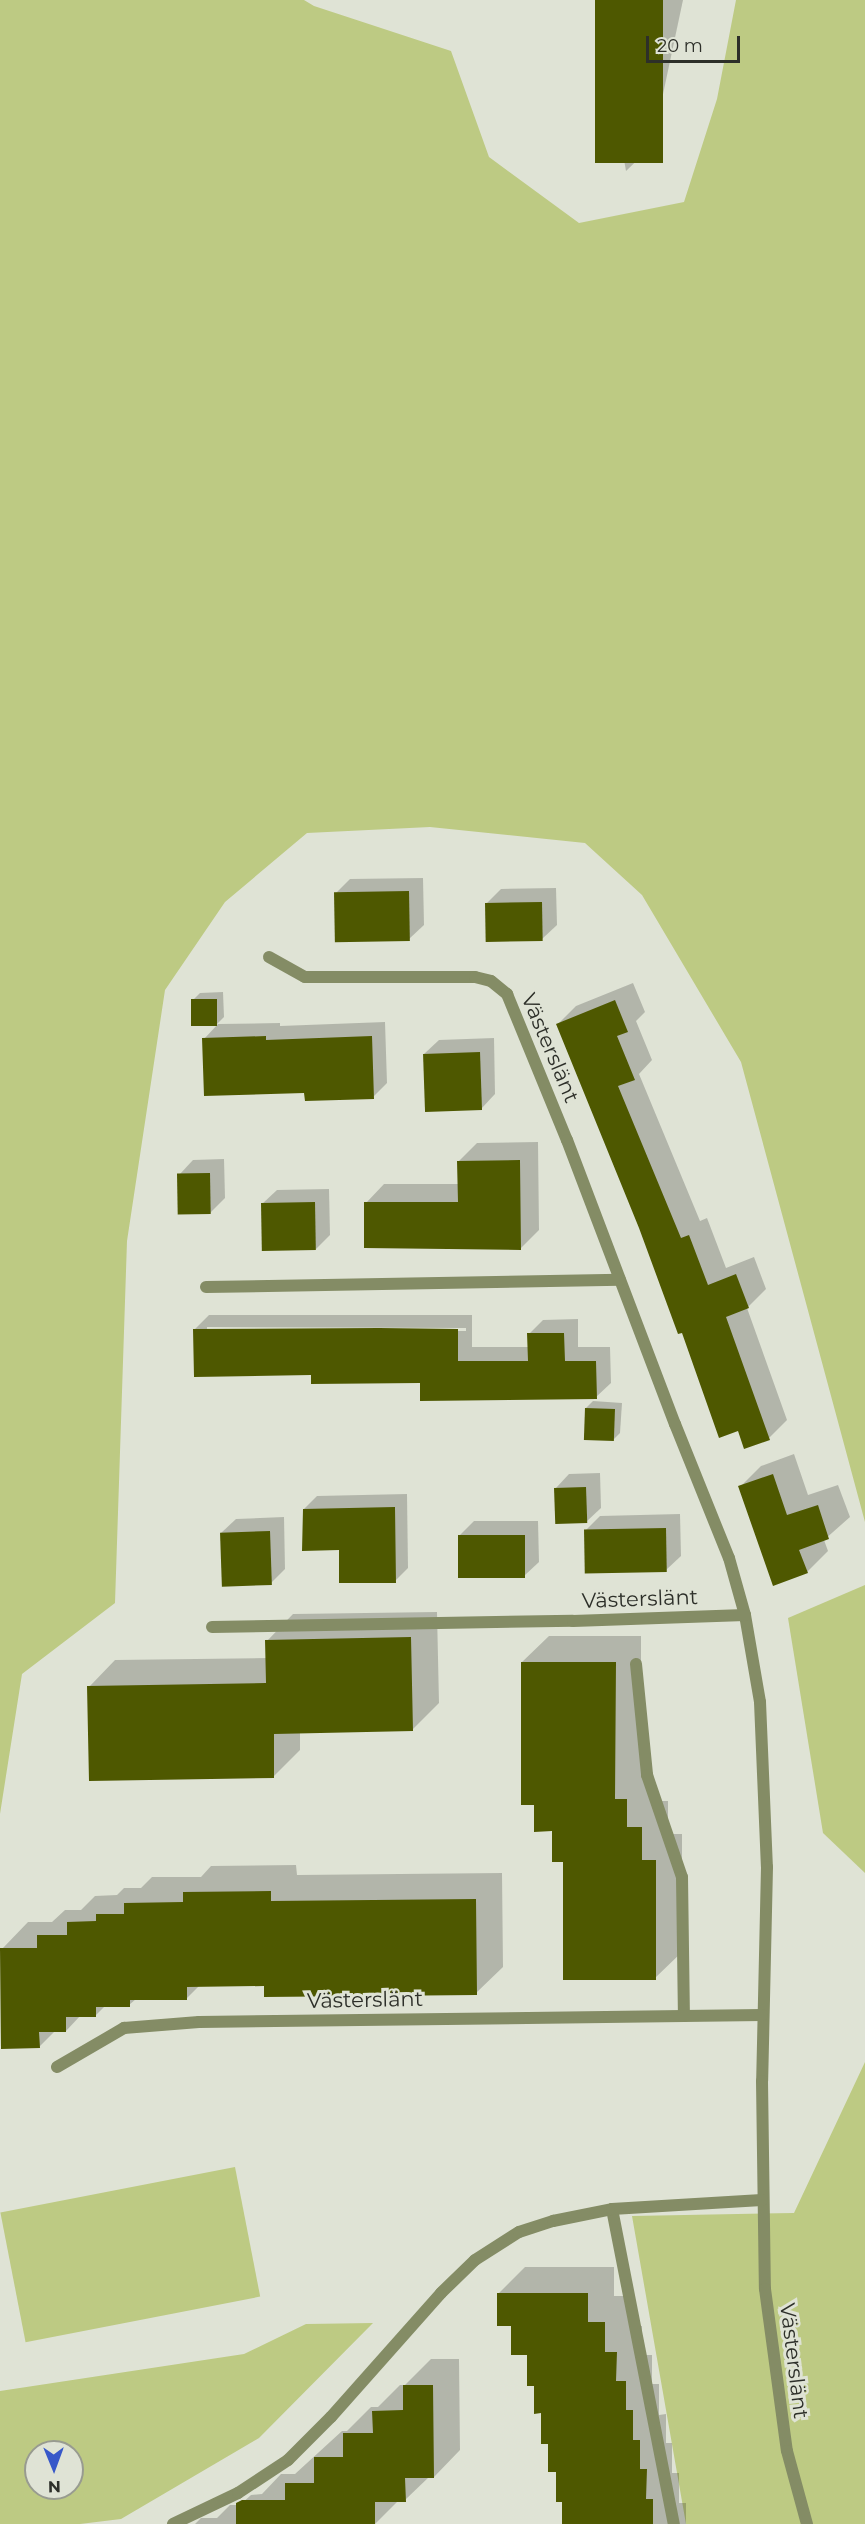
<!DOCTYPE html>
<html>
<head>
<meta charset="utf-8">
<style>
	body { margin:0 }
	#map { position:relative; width:865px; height:2524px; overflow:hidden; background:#dfe3d5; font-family:Montserrat,sans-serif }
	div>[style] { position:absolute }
	.green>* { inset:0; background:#bdca83; transform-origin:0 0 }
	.shadow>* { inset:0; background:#0003 }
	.building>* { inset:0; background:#4e5800; transform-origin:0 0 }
	.minor>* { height:12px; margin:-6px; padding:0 6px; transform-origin:6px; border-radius:6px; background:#848c65 }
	span { translate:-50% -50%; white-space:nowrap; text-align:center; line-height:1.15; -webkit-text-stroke:6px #dfe3d5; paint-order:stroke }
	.street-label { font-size:21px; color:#2d2f29 }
	.north { position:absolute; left:24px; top:2440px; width:60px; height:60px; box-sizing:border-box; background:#dfe3d5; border:2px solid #989b90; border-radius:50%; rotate:179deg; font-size:16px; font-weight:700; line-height:24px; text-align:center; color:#2d2f29 }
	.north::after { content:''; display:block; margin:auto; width:21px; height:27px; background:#3758c9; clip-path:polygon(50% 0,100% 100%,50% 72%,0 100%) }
	.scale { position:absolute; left:646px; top:36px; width:94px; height:27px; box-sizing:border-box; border:3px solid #2d2f29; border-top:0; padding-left:8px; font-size:18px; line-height:21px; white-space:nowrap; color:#2d2f29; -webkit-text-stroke:4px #dfe3d5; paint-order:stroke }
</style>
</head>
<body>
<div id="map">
	<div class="green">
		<div style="clip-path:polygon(0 0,304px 0,314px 6px,451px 51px,489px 157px,579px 223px,684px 202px,717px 99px,736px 0,865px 0,865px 1522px,741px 1062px,642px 895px,585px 843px,430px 827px,307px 833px,225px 902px,165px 990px,127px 1241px,115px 1603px,22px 1674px,0 1814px)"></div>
		<div style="clip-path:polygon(865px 1585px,865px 1873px,823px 1833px,788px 1618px)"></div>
		<div style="clip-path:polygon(865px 2062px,865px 2524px,686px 2524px,632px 2216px,794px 2213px)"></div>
		<div style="left:235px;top:2167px;width:132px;height:239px;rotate:79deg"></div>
		<div style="clip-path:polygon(evenodd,373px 2323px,259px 2438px,121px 2519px,80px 2524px,0 2524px,0 2391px,244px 2354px,306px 2324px,373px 2323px,36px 2452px,72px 2452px,72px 2488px,36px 2488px,36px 2452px)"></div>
	</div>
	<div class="shadow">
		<div style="clip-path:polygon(596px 0,683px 0,652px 146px,626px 171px)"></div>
		<div style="clip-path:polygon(423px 878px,424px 925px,409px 939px,335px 894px,350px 879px)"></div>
		<div style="clip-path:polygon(556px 888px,557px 925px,542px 939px,486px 904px,501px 889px)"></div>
		<div style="clip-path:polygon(633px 983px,645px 1012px,636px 1021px,652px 1060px,639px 1074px,700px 1221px,707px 1218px,726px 1268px,754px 1257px,766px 1289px,747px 1308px,787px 1420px,769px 1438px,739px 1429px,683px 1331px,558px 1024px,576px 1006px)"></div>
		<div style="clip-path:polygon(223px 992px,224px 1017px,217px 1024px,193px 1000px,200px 993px)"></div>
		<div style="clip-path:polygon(385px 1022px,387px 1083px,373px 1097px,306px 1091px,204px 1039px,218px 1024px,280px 1023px,280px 1026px)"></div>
		<div style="clip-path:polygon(494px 1038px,495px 1094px,481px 1109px,424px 1054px,439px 1040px)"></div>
		<div style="clip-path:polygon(538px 1142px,539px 1230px,521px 1248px,366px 1203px,384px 1184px,459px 1184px,459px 1161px,477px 1143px)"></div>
		<div style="clip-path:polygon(224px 1159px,225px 1198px,210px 1213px,179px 1175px,193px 1160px)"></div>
		<div style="clip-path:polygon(329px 1189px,330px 1235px,316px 1249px,262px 1204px,277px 1190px)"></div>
		<div style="clip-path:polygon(evenodd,209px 1315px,472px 1315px,472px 1347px,529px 1347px,529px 1334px,543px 1320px,578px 1319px,578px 1347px,610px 1347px,611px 1383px,596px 1397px,313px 1374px,195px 1329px,209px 1315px,207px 1327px,466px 1328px,466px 1331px,207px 1330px,207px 1327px)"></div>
		<div style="clip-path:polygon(593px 1401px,622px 1403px,620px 1433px,613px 1440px,586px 1408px)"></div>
		<div style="clip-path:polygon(794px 1454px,808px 1495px,838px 1485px,850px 1517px,824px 1540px,828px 1551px,807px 1572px,740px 1487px,761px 1466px)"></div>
		<div style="clip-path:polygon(600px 1473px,601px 1508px,586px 1522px,555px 1489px,569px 1474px)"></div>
		<div style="clip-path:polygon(407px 1494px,408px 1568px,395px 1581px,340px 1548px,304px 1509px,317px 1496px)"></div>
		<div style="clip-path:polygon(680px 1514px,681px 1556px,666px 1570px,586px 1530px,600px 1516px)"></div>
		<div style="clip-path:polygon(284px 1517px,285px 1569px,271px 1583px,221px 1533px,236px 1519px)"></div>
		<div style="clip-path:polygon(474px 1521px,538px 1521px,539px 1562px,524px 1576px,459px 1536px)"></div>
		<div style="clip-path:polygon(437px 1612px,439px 1703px,412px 1730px,300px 1732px,300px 1750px,274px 1776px,89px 1687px,115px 1660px,267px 1658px,267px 1641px,293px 1614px)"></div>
		<div style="clip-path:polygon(549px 1636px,641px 1636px,641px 1773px,652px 1801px,668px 1801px,668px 1834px,682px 1834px,682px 1952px,655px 1978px,565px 1860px,553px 1830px,536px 1803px,522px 1662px)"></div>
		<div style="clip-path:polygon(296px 1865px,297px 1875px,502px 1873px,503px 1967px,476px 1993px,266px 1985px,200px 1985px,187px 1998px,136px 1999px,129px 2005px,106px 2005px,96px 2015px,81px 2015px,66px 2031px,55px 2031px,39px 2047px,2px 1949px,28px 1922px,52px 1922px,65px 1910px,81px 1910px,95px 1896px,117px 1895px,124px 1888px,141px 1888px,152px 1877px,201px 1877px,211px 1866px)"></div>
		<div style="clip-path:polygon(525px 2267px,614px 2267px,614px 2296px,631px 2296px,631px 2326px,642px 2326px,642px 2355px,652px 2355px,652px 2384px,659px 2384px,659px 2415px,666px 2414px,666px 2443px,672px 2443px,672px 2473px,679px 2473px,679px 2503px,686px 2503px,686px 2524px,564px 2524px,564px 2501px,528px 2353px,499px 2293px)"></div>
		<div style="clip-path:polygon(431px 2359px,459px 2359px,460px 2450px,434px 2477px,429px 2477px,405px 2500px,399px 2500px,375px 2524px,195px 2524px,201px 2518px,217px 2518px,230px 2505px,240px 2505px,251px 2495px,262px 2494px,281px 2474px,295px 2474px,342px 2431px,347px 2431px,371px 2407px,378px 2407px,400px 2385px,405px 2385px)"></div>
	</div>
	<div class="building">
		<div style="left:595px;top:0;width:68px;height:163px"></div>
		<div style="left:409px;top:891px;width:50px;height:75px;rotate:89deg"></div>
		<div style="left:542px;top:902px;width:39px;height:57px;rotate:89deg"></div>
		<div style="left:217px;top:999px;width:27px;height:26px;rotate:90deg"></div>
		<div style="clip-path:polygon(615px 1000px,628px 1032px,617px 1036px,635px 1080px,618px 1086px,681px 1238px,689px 1235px,708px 1285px,736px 1274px,749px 1308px,726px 1317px,770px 1440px,744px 1449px,738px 1431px,719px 1438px,682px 1333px,678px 1334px,639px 1228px,556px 1024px)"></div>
		<div style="clip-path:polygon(266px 1036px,266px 1040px,372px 1036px,374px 1099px,305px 1101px,304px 1093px,204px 1096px,202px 1038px)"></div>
		<div style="left:480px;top:1052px;width:58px;height:57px;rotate:88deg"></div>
		<div style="clip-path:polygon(520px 1160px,521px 1250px,364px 1248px,364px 1202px,458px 1202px,457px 1161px)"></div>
		<div style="left:210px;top:1173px;width:41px;height:33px;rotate:89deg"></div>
		<div style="left:315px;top:1202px;width:48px;height:54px;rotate:89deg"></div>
		<div style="clip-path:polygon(379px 1328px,458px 1329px,458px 1361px,528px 1361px,527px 1333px,564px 1333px,565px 1361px,596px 1361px,597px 1399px,420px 1401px,420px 1383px,311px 1384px,311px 1375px,194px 1377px,193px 1329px)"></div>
		<div style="left:585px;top:1408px;width:30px;height:32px;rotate:2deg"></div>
		<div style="clip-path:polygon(773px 1474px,787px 1515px,818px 1505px,829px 1539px,799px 1550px,808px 1573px,773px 1586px,738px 1486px)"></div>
		<div style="left:586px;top:1487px;width:36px;height:32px;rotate:88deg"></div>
		<div style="clip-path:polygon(395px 1507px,396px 1583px,339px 1583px,339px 1550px,302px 1551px,303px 1509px)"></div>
		<div style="left:666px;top:1528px;width:44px;height:82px;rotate:89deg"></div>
		<div style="left:270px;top:1531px;width:54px;height:50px;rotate:88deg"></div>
		<div style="left:458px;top:1535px;width:67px;height:43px"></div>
		<div style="clip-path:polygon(411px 1637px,413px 1731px,274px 1734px,274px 1778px,89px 1781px,87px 1686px,266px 1683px,265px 1640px)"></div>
		<div style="clip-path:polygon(521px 1662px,616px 1662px,615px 1799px,627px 1799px,627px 1827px,642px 1827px,642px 1860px,656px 1860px,656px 1980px,563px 1980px,563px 1862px,552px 1862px,552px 1831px,534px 1832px,534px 1805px,521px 1805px)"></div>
		<div style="clip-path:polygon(271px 1891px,271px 1901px,476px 1899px,477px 1995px,264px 1997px,264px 1986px,187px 1987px,187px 2000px,130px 2000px,130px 2007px,96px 2007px,96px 2017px,66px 2017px,66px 2032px,39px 2032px,40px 2048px,1px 2049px,0 1948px,37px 1948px,37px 1935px,67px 1935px,67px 1922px,96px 1921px,96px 1914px,124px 1914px,124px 1903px,183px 1902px,183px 1892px)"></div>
		<div style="clip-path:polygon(497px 2293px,588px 2293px,588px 2322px,605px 2322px,605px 2352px,617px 2352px,616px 2381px,626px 2381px,626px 2410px,633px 2410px,633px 2440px,640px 2440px,640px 2469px,647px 2469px,646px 2499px,653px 2499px,653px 2524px,562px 2524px,562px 2502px,556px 2502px,556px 2472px,548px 2472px,548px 2444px,541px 2444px,541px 2413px,534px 2414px,534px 2386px,527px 2386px,527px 2355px,511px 2355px,511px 2326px,497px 2326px)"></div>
		<div style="clip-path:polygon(403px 2385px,433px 2385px,434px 2478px,405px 2478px,406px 2502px,375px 2502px,375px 2524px,236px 2524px,236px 2503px,242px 2500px,285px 2500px,285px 2483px,314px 2483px,314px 2457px,343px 2457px,343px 2433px,373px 2433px,372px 2411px,403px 2410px)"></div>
	</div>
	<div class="minor">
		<div style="left:269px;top:957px;width:41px;rotate:29.1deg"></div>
		<div style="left:305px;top:977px;width:170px"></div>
		<div style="left:475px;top:977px;width:16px;rotate:14deg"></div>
		<div style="left:491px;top:981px;width:21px;rotate:39deg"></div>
		<div style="left:507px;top:994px;width:158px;rotate:67.7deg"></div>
		<div style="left:567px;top:1140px;width:304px;rotate:69.2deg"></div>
		<div style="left:675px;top:1424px;width:144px;rotate:68.1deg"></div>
		<div style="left:729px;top:1558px;width:59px;rotate:74.3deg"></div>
		<div style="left:745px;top:1615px;width:88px;rotate:80.2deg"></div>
		<div style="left:760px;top:1702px;width:165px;rotate:87.6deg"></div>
		<div style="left:767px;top:1867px;width:214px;rotate:91.3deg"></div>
		<div style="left:762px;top:2081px;width:208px;rotate:89.2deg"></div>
		<div style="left:765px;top:2289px;width:163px;rotate:82.3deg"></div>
		<div style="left:787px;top:2451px;width:76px;rotate:74.7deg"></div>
		<div style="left:206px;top:1287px;width:414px;rotate:-1deg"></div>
		<div style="left:212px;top:1627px;width:361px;rotate:-1deg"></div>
		<div style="left:573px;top:1621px;width:172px;rotate:-2deg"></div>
		<div style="left:636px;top:1664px;width:112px;rotate:84.3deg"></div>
		<div style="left:647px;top:1775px;width:108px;rotate:71.1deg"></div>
		<div style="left:682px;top:1877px;width:139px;rotate:89.2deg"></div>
		<div style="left:57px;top:2067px;width:78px;rotate:-30.2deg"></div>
		<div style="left:124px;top:2028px;width:75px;rotate:-4.6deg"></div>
		<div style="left:199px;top:2022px;width:563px;rotate:-0.71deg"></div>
		<div style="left:612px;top:2209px;width:321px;rotate:78.9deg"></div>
		<div style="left:173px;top:2524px;width:72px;rotate:-25.5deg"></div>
		<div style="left:238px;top:2493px;width:60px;rotate:-33.4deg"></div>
		<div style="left:288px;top:2460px;width:61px;rotate:-45deg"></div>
		<div style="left:331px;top:2417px;width:166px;rotate:-48.4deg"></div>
		<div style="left:441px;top:2293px;width:47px;rotate:-44.1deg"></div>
		<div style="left:475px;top:2260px;width:52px;rotate:-32.5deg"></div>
		<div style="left:519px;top:2232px;width:36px;rotate:-18deg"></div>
		<div style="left:553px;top:2221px;width:60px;rotate:-11.5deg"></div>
		<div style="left:612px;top:2209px;width:150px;rotate:-3.4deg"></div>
	</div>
	<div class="street-label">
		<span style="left:550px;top:1048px;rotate:67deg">Västerslänt</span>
		<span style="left:640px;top:1599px;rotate:-2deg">Västerslänt</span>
		<span style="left:365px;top:2000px;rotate:-1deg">Västerslänt</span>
		<span style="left:794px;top:2361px;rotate:83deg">Västerslänt</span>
	</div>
	<div class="north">N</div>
	<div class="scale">20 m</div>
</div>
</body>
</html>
